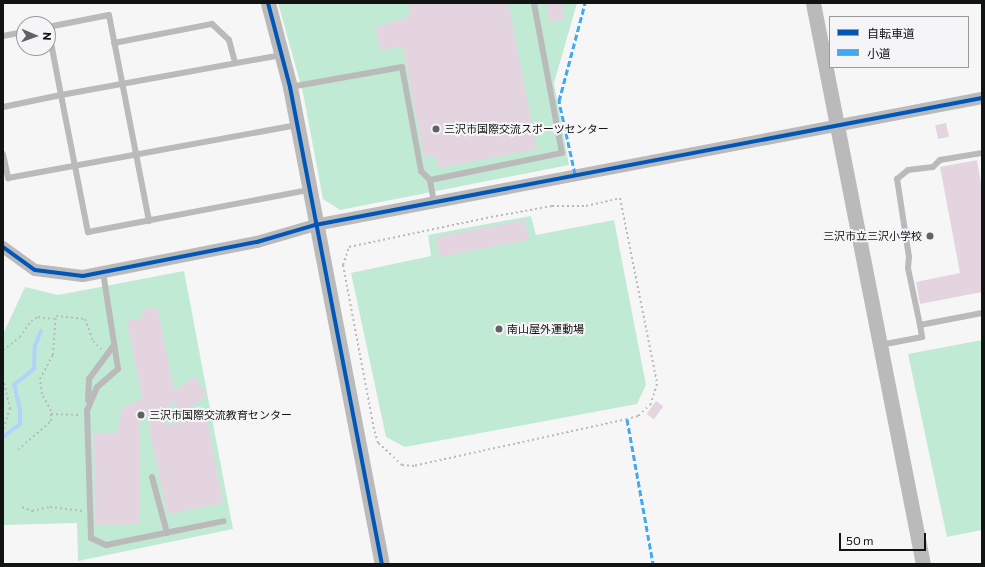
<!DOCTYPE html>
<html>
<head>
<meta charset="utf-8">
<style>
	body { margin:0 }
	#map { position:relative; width:985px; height:567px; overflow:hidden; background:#f6f6f7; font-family:Commissioner,"Noto Sans JP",sans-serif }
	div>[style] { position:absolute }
	.green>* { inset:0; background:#c1ead5 }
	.stream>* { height:3.5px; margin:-1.75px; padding:0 1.75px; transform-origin:1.75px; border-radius:1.75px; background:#b3d3f8 }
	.building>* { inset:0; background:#e3d4e0; transform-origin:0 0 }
	.path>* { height:2px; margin-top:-1px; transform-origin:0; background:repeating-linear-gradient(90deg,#bababa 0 2px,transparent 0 5px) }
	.service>* { height:6px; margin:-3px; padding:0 3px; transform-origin:3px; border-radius:3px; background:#bababa }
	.minor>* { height:12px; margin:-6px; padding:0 6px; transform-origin:6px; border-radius:6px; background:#bababa }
	.tertiary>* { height:15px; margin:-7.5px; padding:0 7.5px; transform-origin:7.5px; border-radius:7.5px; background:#bababa }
	.quiet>* { height:3px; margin-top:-1.5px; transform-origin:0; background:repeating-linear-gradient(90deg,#3fa9f5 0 6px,transparent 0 9px) }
	.cycleway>* { height:4px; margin:-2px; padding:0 2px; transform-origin:2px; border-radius:2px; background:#0057b8 }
	.dots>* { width:11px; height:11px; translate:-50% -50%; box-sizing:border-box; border:2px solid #f5f5f8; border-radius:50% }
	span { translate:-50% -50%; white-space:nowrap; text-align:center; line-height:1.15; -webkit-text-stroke:4px #f5f5f8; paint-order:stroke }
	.poi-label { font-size:11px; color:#121313 }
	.left { translate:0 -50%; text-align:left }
	.right { translate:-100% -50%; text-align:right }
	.frame { position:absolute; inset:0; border:4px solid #121313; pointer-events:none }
	.legend { position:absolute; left:829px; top:16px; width:140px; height:52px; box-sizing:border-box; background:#f5f5f8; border:1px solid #9a9b9c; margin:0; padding:5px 7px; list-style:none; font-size:12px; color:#121313 }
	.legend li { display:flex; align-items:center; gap:8px; height:20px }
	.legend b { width:20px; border:1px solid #9a9b9c }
	.north { position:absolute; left:16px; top:16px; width:40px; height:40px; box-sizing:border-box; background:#f5f5f8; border:1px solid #9a9b9c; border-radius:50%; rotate:92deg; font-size:11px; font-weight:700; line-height:16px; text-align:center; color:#121313 }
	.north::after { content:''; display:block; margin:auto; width:14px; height:18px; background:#626263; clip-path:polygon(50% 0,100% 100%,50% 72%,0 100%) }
	.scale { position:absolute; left:839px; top:533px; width:87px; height:18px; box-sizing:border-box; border:2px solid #121313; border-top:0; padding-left:5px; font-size:12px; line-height:14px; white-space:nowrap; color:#121313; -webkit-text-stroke:3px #f5f5f8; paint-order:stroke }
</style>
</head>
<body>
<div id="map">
	<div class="green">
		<div style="clip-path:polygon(278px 3px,577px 3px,554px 83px,569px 165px,340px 210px,323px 199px,303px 93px)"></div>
		<div style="clip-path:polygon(531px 216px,536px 235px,614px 220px,646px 385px,637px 404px,405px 447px,386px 437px,351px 273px,431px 256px,428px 235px)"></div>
		<div style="clip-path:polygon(184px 271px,233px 529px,78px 561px,77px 523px,3px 525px,3px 334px,25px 287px,58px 295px)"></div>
		<div style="clip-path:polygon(982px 340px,982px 530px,947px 537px,908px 354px)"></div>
	</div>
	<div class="stream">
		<div style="left:3px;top:437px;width:21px;rotate:-37deg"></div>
		<div style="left:20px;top:424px;width:14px;rotate:-90deg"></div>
		<div style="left:20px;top:410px;width:26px;rotate:-103deg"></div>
		<div style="left:14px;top:385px;width:26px;rotate:-39deg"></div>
		<div style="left:34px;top:369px;width:23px;rotate:-88deg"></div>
		<div style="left:35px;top:346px;width:16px;rotate:-68deg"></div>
	</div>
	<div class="building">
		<div style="clip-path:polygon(408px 3px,508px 3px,537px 149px,438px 168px,436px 155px,424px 157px,403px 46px,380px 50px,376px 27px,410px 16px)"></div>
		<div style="clip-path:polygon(546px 3px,562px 3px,565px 19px,550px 22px)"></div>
		<div style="left:946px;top:123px;width:14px;height:11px;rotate:78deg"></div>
		<div style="clip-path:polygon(977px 160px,982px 189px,982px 292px,920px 304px,916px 282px,960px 273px,940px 167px)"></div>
		<div style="left:525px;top:220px;width:20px;height:91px;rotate:79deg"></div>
		<div style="clip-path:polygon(157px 307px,174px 391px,194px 376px,207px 395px,182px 413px,174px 402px,162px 410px,165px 425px,207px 417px,223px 503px,167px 514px,146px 413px,139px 413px,140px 524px,95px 525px,94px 434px,117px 434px,122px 408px,142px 398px,127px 321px,143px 318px,141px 310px)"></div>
		<div style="left:656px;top:401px;width:9px;height:16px;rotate:36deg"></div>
	</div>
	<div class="path">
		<div style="left:620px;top:198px;width:190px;rotate:78.7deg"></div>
		<div style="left:657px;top:384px;width:21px;rotate:107deg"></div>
		<div style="left:651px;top:404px;width:18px;rotate:137deg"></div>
		<div style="left:638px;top:416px;width:11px;rotate:165deg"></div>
		<div style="left:627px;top:419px;width:218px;rotate:167.6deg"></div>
		<div style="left:414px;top:466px;width:12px;rotate:-175deg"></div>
		<div style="left:402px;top:465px;width:33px;rotate:-137deg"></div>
		<div style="left:378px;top:443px;width:15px;rotate:-106deg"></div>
		<div style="left:374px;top:429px;width:167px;rotate:-100.7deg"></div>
		<div style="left:343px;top:265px;width:19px;rotate:-72deg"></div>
		<div style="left:349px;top:247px;width:145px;rotate:-11.9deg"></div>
		<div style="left:491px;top:217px;width:62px;rotate:-10.2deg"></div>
		<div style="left:552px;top:206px;width:34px"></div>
		<div style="left:586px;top:206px;width:35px;rotate:-13deg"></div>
		<div style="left:3px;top:350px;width:21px;rotate:-37deg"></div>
		<div style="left:20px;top:337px;width:19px;rotate:-55deg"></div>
		<div style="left:31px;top:321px;width:8px;rotate:-30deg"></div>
		<div style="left:38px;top:317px;width:16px;rotate:7deg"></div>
		<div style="left:3px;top:378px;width:31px;rotate:77deg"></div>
		<div style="left:10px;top:408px;width:24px;rotate:107deg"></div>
		<div style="left:51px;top:414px;width:29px;rotate:2deg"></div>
		<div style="left:18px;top:450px;width:44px;rotate:-41.3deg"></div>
		<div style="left:51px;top:421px;width:10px;rotate:-90deg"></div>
		<div style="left:51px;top:411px;width:19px;rotate:-118deg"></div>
		<div style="left:42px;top:394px;width:15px;rotate:-98deg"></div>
		<div style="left:40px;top:379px;width:27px;rotate:-62deg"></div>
		<div style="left:53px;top:355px;width:39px;rotate:-86deg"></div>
		<div style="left:56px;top:316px;width:29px;rotate:6deg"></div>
		<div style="left:85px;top:319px;width:23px;rotate:70deg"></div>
		<div style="left:93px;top:341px;width:13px;rotate:45deg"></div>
		<div style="left:22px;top:507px;width:11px;rotate:22deg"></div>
		<div style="left:32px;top:511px;width:18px;rotate:-13deg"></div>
		<div style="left:50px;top:507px;width:33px;rotate:7deg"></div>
	</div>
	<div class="service">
		<div style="left:48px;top:27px;width:69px;rotate:79.2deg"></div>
		<div style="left:61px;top:95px;width:224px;rotate:-10.3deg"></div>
		<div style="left:48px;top:27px;width:62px;rotate:-11.1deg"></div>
		<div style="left:109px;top:15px;width:210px;rotate:79deg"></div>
		<div style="left:3px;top:36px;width:21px;rotate:-11deg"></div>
		<div style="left:114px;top:43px;width:100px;rotate:-11deg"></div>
		<div style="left:212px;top:24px;width:23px;rotate:43deg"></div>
		<div style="left:229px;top:40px;width:24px;rotate:75deg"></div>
		<div style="left:290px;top:87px;width:114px;rotate:-10.1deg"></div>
		<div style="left:402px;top:67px;width:106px;rotate:79.6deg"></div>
		<div style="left:421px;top:171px;width:13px;rotate:45deg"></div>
		<div style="left:430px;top:180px;width:23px;rotate:80deg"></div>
		<div style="left:3px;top:107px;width:59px;rotate:-11.7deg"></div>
		<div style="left:61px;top:95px;width:140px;rotate:78.9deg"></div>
		<div style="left:88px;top:232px;width:225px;rotate:-10.8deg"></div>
		<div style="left:3px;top:154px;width:25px;rotate:78deg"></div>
		<div style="left:8px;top:178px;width:294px;rotate:-10.4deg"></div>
		<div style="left:430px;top:180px;width:135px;rotate:-11.6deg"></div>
		<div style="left:562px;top:153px;width:153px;rotate:-100.6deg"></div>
		<div style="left:103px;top:272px;width:98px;rotate:81.2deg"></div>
		<div style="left:118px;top:369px;width:28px;rotate:139deg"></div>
		<div style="left:97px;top:387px;width:25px;rotate:113deg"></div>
		<div style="left:87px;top:410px;width:128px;rotate:88.2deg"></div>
		<div style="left:91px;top:538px;width:17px;rotate:25deg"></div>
		<div style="left:106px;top:545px;width:120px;rotate:-11.5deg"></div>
		<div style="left:920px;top:325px;width:58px;rotate:-101.9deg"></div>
		<div style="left:908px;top:268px;width:11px;rotate:-85deg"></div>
		<div style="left:909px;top:257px;width:79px;rotate:-98.7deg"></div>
		<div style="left:897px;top:179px;width:14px;rotate:-39deg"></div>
		<div style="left:908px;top:170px;width:25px;rotate:-7deg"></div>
		<div style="left:933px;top:167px;width:10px;rotate:-45deg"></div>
		<div style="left:940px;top:160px;width:43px;rotate:-9.5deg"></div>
		<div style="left:880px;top:345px;width:43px;rotate:-10.8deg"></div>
		<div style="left:922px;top:337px;width:12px;rotate:-99deg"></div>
		<div style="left:920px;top:325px;width:63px;rotate:-11deg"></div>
		<div style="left:88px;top:400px;width:21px;rotate:-87deg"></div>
		<div style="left:89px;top:379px;width:42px;rotate:-53.7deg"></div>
		<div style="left:152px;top:477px;width:58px;rotate:75deg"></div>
	</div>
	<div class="minor">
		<div style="left:3px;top:247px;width:39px;rotate:36deg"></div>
		<div style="left:35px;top:270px;width:48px;rotate:7.1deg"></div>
		<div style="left:83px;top:276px;width:177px;rotate:-11.1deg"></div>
		<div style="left:257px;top:242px;width:60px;rotate:-16.3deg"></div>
		<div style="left:315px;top:225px;width:679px;rotate:-10.78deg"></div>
	</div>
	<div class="tertiary">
		<div style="left:268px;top:3px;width:87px;rotate:75.3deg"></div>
		<div style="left:290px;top:87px;width:486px;rotate:79.1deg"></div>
		<div style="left:813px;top:3px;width:572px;rotate:78.91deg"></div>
	</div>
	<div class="quiet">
		<div style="left:575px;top:174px;width:75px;rotate:-102.4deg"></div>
		<div style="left:559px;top:101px;width:101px;rotate:-75.1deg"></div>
		<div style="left:627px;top:419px;width:147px;rotate:79.8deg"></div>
	</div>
	<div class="cycleway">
		<div style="left:268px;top:3px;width:87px;rotate:75.3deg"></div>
		<div style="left:290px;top:87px;width:486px;rotate:79.1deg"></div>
		<div style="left:3px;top:247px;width:39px;rotate:36deg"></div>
		<div style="left:35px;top:270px;width:48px;rotate:7.1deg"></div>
		<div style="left:83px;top:276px;width:177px;rotate:-11.1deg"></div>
		<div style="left:257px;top:242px;width:60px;rotate:-16.3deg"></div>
		<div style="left:315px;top:225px;width:679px;rotate:-10.78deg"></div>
	</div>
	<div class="dots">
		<div style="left:436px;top:129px;background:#626263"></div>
		<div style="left:930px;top:236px;background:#626263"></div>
		<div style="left:499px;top:329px;background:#626263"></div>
		<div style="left:141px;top:415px;background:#626263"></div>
	</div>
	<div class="poi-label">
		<span class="left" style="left:444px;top:129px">三沢市国際交流スポーツセンター</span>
		<span class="right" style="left:922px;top:236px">三沢市立三沢小学校</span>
		<span class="left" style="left:507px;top:329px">南山屋外運動場</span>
		<span class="left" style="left:149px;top:415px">三沢市国際交流教育センター</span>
	</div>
	<div class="frame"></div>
	<ul class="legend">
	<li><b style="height:5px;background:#0057b8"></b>自転車道</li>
	<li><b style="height:5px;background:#3fa9f5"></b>小道</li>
	</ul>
	<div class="north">N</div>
	<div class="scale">50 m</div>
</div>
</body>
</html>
